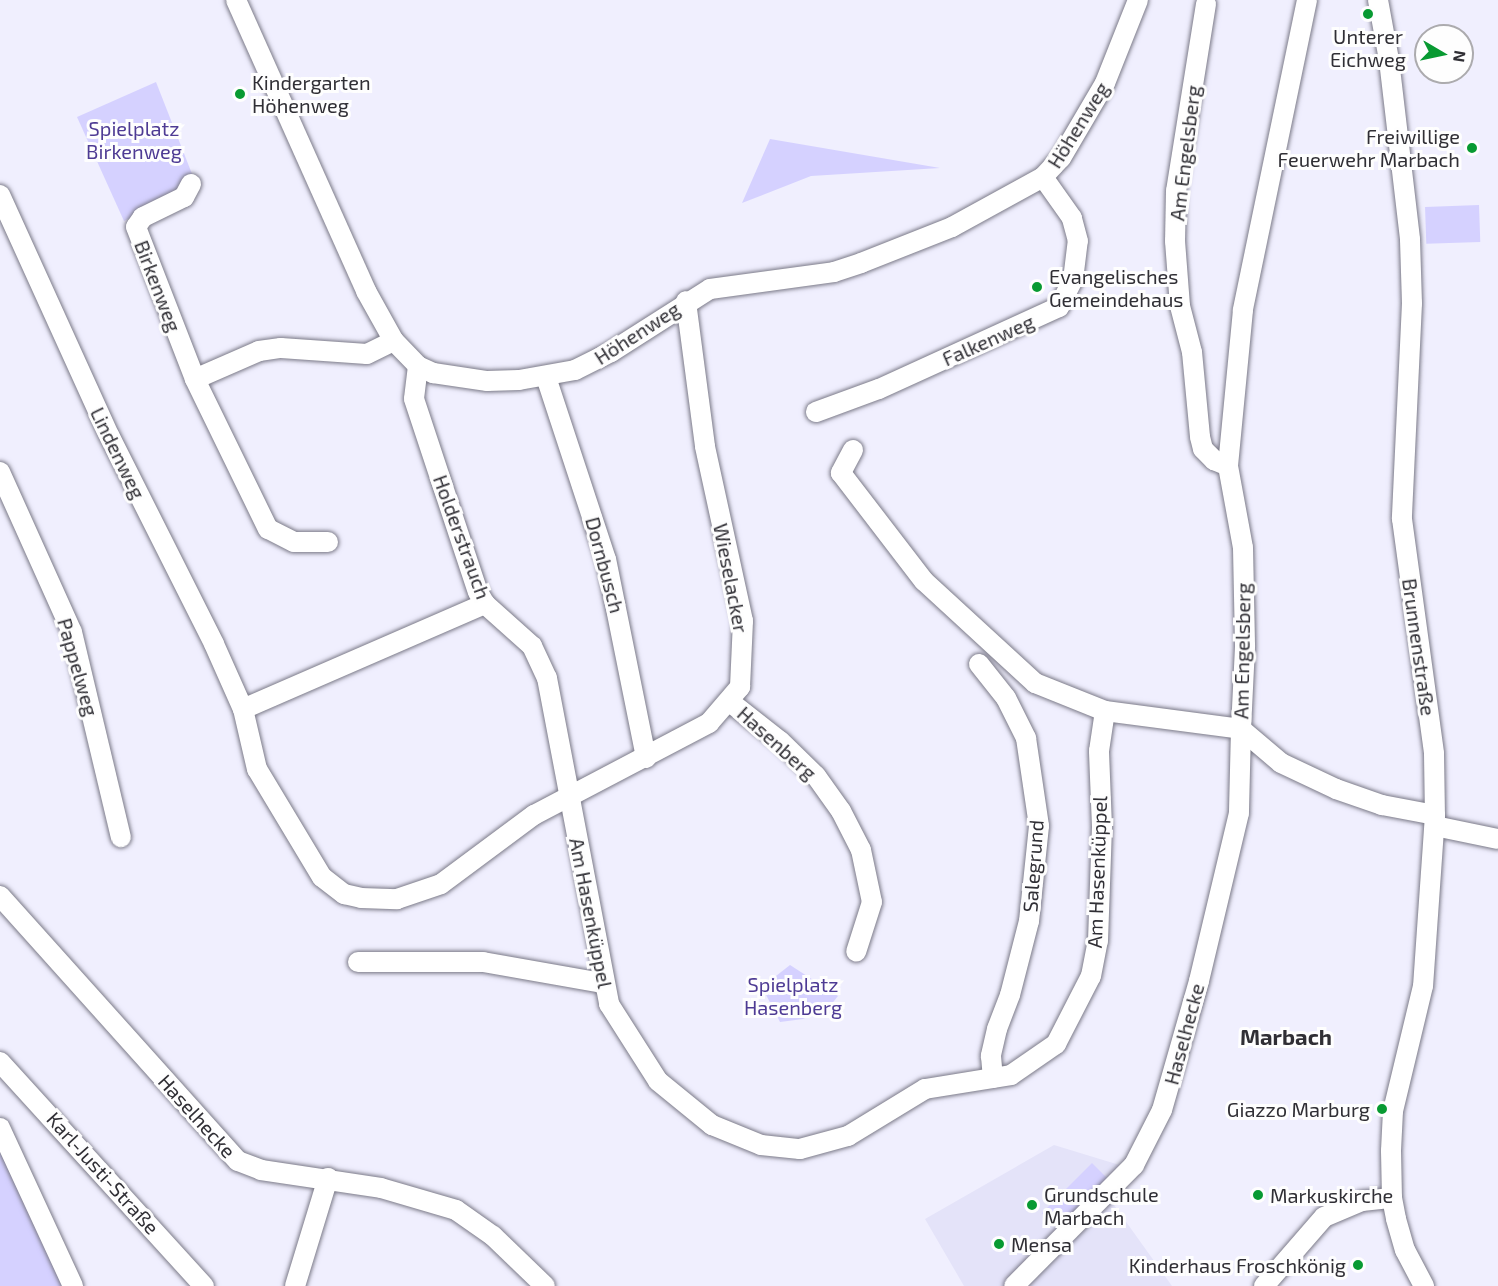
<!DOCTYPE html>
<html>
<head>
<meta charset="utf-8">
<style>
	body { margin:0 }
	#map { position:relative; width:1498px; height:1286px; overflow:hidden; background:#f0effe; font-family:"Exo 2",sans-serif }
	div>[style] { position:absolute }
	.built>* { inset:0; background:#e4e3f9 }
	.green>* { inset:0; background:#d5d1ff; transform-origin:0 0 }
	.roads { filter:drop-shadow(0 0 2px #7b7a88) drop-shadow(0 0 2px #7b7a88) }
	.minor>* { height:20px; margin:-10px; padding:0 10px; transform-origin:10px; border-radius:10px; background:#fff }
	.dots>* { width:16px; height:16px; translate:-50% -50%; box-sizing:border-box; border:3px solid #fefefe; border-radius:50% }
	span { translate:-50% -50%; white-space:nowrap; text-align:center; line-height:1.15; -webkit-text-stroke:6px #fefefe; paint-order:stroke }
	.poi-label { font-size:20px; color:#302f35 }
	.left { translate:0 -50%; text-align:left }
	.right { translate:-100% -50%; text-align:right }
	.street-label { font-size:20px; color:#302f35 }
	.park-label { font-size:20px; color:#4e3b94 }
	.quarter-label { font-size:22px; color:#302f35; font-weight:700 }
	.north { position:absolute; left:1414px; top:24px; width:60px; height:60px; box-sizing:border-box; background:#fefefe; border:2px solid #acabae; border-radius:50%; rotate:99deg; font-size:16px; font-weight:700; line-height:24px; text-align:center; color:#302f35 }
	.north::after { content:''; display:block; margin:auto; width:21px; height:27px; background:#089a32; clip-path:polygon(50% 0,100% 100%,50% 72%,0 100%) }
</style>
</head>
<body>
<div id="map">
	<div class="built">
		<div style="clip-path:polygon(1054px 1145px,1126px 1167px,1104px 1191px,1172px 1286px,964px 1286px,925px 1219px)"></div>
	</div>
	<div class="green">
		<div style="clip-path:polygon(156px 82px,194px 179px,178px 194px,124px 221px,77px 117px)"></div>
		<div style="clip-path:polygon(770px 139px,940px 168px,811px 176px,742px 203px)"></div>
		<div style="left:1479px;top:205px;width:37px;height:54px;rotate:88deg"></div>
		<div style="clip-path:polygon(790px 965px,838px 996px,830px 1006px,803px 1019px,780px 1022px,762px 987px)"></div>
		<div style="clip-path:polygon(0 1145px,21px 1193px,62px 1286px,0 1286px)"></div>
		<div style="left:1092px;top:1163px;width:23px;height:71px;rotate:45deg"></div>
	</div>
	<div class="roads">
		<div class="minor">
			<div style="left:236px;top:0;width:319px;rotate:65.9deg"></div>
			<div style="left:366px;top:291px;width:57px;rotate:60.8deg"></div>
			<div style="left:394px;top:341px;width:35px;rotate:46deg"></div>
			<div style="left:418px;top:366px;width:17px;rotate:25deg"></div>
			<div style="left:433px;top:373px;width:55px;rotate:8.4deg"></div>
			<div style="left:487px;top:381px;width:32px;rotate:-2deg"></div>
			<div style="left:519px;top:380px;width:57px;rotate:-10.1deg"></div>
			<div style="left:575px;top:370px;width:40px;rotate:-26.6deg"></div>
			<div style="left:611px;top:352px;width:117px;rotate:-32.5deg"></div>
			<div style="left:710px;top:289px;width:125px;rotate:-7.8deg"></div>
			<div style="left:834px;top:272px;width:28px;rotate:-18deg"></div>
			<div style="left:861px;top:263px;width:98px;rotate:-21.6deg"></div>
			<div style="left:952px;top:227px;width:104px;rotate:-28.8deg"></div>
			<div style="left:1043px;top:177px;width:26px;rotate:-47deg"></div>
			<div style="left:1061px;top:158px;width:87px;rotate:-59.6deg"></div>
			<div style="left:1105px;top:83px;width:89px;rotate:-68.3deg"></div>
			<div style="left:1307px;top:0;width:317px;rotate:101.7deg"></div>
			<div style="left:1243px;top:310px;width:157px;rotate:95.5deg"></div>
			<div style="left:1228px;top:466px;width:83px;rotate:79.6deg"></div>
			<div style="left:1243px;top:548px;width:99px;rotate:88.8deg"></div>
			<div style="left:1245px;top:647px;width:82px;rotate:92.8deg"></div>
			<div style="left:1241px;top:729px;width:52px;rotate:40.4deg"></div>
			<div style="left:1281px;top:763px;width:61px;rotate:25.3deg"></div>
			<div style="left:1336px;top:789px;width:49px;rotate:19.2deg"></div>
			<div style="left:1382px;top:805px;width:54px;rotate:10.7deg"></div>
			<div style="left:1378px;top:0;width:61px;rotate:79.6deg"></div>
			<div style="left:1389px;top:60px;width:181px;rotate:83.3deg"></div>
			<div style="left:1410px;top:240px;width:63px;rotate:88.2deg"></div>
			<div style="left:1412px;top:303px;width:216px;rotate:92.7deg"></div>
			<div style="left:1402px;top:519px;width:237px;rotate:82.2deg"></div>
			<div style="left:1434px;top:754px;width:61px;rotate:89.1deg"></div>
			<div style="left:1435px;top:815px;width:171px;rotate:94deg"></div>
			<div style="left:1423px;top:986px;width:129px;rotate:103.5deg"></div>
			<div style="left:1393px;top:1111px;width:40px;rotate:92.9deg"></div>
			<div style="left:1391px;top:1151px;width:47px;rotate:88.8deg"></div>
			<div style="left:1392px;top:1198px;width:21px;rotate:79deg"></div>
			<div style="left:1396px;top:1219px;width:32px;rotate:74deg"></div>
			<div style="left:1405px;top:1250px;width:41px;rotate:62.2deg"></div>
			<div style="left:1206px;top:4px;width:189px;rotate:99.1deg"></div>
			<div style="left:1176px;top:191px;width:50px;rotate:91.1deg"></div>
			<div style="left:1175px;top:241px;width:65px;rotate:85.6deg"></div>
			<div style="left:1180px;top:306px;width:48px;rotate:75.4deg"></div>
			<div style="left:1192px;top:352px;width:85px;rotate:84.6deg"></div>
			<div style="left:1200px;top:437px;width:12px;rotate:76deg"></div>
			<div style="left:1203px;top:449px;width:16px;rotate:45deg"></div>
			<div style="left:1214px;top:460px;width:15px;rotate:23deg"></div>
			<div style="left:191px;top:184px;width:15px;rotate:118deg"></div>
			<div style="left:184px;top:197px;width:46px;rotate:154deg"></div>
			<div style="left:143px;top:217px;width:12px;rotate:125deg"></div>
			<div style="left:136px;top:227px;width:163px;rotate:68.8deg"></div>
			<div style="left:0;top:195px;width:264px;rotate:65.6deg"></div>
			<div style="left:109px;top:435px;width:234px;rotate:63.3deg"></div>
			<div style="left:214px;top:644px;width:71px;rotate:66deg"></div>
			<div style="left:243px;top:709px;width:62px;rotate:76.9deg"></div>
			<div style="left:257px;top:769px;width:126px;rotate:59deg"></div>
			<div style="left:322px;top:877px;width:28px;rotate:38deg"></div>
			<div style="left:344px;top:894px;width:17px;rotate:13deg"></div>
			<div style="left:361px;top:898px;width:36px;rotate:2deg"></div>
			<div style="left:397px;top:899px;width:46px;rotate:-18.8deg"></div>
			<div style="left:441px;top:884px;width:116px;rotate:-36.6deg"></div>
			<div style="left:534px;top:815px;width:198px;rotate:-27.7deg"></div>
			<div style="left:709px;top:723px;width:48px;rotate:-49.3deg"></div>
			<div style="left:740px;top:687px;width:66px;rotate:-87.4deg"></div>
			<div style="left:743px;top:621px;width:179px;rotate:-102.3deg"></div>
			<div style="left:705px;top:446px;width:146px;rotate:-97.5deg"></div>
			<div style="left:418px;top:366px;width:33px;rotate:97deg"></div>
			<div style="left:414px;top:399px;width:203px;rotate:71.7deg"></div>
			<div style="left:478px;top:592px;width:14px;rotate:60deg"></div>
			<div style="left:485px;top:604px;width:63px;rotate:41.8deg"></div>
			<div style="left:532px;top:646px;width:35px;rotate:65deg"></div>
			<div style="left:547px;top:678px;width:332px;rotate:79.2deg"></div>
			<div style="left:609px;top:1004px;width:91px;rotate:57.5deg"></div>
			<div style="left:658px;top:1081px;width:70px;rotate:39.2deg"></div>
			<div style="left:712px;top:1125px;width:53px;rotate:22.2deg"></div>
			<div style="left:761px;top:1145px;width:39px;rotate:6deg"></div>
			<div style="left:800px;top:1149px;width:50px;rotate:-15.2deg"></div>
			<div style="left:848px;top:1136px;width:90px;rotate:-31.4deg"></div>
			<div style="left:925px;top:1089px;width:87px;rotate:-9.2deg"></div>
			<div style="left:1011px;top:1075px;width:55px;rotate:-34.6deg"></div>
			<div style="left:1056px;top:1044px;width:76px;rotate:-62.8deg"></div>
			<div style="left:1091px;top:976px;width:36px;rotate:-79deg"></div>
			<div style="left:1098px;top:941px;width:114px;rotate:-88deg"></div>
			<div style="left:1102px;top:827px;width:76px;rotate:-92.3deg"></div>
			<div style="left:1099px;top:751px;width:40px;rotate:-81.5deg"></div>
			<div style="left:546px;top:377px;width:192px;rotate:71.8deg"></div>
			<div style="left:606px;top:559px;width:203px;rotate:78.6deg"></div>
			<div style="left:816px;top:412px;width:67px;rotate:-20.1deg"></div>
			<div style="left:879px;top:389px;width:198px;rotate:-24.5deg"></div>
			<div style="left:1059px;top:307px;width:30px;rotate:-63deg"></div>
			<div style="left:1073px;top:280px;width:39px;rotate:-83deg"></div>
			<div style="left:1078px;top:241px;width:24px;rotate:-105deg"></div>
			<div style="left:1072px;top:218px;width:50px;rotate:-125.3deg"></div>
			<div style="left:853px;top:450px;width:26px;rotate:118deg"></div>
			<div style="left:841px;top:473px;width:136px;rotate:52.5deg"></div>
			<div style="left:924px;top:581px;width:151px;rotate:42.6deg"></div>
			<div style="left:1035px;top:683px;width:75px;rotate:21.8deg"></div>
			<div style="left:1105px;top:711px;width:137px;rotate:7.5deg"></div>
			<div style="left:1241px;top:729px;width:84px;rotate:91.4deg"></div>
			<div style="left:1239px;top:813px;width:173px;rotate:103.4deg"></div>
			<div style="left:1199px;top:981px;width:134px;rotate:106deg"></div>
			<div style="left:1162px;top:1110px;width:62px;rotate:117deg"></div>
			<div style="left:1134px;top:1165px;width:170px;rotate:134.8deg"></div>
			<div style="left:0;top:472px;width:175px;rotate:65.8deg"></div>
			<div style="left:72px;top:632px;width:211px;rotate:76.6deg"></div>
			<div style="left:328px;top:542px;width:34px;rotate:180deg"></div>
			<div style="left:294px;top:542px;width:29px;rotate:-153deg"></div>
			<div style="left:268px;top:529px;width:167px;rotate:-116deg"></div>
			<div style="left:195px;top:379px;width:70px;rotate:-23.6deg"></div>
			<div style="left:259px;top:351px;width:22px;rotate:-8deg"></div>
			<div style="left:281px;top:348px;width:86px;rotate:4deg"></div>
			<div style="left:367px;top:354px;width:30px;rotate:-26deg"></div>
			<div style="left:979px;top:664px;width:43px;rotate:51.5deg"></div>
			<div style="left:1006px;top:698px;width:45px;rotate:63.4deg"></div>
			<div style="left:1026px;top:738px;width:89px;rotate:81.6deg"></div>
			<div style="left:1039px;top:826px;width:96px;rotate:96deg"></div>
			<div style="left:1029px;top:921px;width:76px;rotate:104.4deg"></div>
			<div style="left:1010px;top:995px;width:36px;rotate:111deg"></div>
			<div style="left:997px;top:1029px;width:28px;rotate:103deg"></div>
			<div style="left:991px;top:1056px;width:22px;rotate:85deg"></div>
			<div style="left:730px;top:702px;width:63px;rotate:38deg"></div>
			<div style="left:780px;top:741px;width:50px;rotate:44.2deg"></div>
			<div style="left:816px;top:776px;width:43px;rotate:54.5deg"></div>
			<div style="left:841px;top:811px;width:44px;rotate:62.9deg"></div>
			<div style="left:861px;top:850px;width:53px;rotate:78.1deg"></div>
			<div style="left:872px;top:902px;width:52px;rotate:107.7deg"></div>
			<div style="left:243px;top:709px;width:264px;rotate:-23.5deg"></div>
			<div style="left:1435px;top:826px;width:64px;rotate:11.7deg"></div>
			<div style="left:0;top:896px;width:356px;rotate:48.1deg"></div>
			<div style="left:238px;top:1161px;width:25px;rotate:21deg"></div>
			<div style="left:261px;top:1170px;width:121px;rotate:8.5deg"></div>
			<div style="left:381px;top:1188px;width:78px;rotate:16.3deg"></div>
			<div style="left:456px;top:1210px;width:45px;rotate:35.1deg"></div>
			<div style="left:493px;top:1236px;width:72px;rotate:43.9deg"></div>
			<div style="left:358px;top:962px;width:125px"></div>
			<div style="left:483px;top:962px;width:121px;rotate:10deg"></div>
			<div style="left:0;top:1062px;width:303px;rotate:47.7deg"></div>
			<div style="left:0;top:1128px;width:174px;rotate:65.2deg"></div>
			<div style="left:295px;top:1286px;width:113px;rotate:-73deg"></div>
			<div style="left:1264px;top:1286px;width:91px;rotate:-49deg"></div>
			<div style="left:1324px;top:1217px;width:41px;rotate:-22.8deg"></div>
			<div style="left:1362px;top:1201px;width:30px;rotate:-6deg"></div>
		</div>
	</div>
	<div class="dots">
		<div style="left:1368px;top:14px;background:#089a32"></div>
		<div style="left:240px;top:94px;background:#089a32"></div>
		<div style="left:1472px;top:148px;background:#089a32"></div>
		<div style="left:1037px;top:287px;background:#089a32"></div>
		<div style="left:1382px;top:1109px;background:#089a32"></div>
		<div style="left:1258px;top:1195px;background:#089a32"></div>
		<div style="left:1032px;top:1205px;background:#089a32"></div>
		<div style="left:999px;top:1244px;background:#089a32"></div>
		<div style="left:1358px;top:1265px;background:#089a32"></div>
	</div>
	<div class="poi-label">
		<span style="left:1368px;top:48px">Unterer<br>Eichweg</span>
		<span class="left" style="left:252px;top:94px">Kindergarten<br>Höhenweg</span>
		<span class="right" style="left:1460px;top:148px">Freiwillige<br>Feuerwehr Marbach</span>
		<span class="left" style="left:1049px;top:288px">Evangelisches<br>Gemeindehaus</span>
		<span class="right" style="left:1370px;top:1109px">Giazzo Marburg</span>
		<span class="left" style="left:1044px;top:1206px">Grundschule<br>Marbach</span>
		<span class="left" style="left:1270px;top:1195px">Markuskirche</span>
		<span class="left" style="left:1011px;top:1244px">Mensa</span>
		<span class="right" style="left:1346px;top:1265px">Kinderhaus Froschkönig</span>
	</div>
	<div class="street-label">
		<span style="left:1078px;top:125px;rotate:-58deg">Höhenweg</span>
		<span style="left:1185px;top:153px;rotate:-83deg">Am Engelsberg</span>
		<span style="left:158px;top:286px;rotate:69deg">Birkenweg</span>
		<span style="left:637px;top:333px;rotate:-33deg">Höhenweg</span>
		<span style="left:988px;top:340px;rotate:-24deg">Falkenweg</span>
		<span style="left:118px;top:453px;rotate:64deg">Lindenweg</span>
		<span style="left:462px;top:537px;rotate:70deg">Holderstrauch</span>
		<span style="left:605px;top:565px;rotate:75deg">Dornbusch</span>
		<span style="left:731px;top:578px;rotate:79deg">Wieselacker</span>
		<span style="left:1419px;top:647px;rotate:82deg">Brunnenstraße</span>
		<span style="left:1242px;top:651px;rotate:-89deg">Am Engelsberg</span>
		<span style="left:78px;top:667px;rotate:74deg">Pappelweg</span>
		<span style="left:777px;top:743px;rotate:42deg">Hasenberg</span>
		<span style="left:1033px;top:866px;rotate:-86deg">Salegrund</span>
		<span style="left:1097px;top:872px;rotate:-88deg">Am Hasenküppel</span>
		<span style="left:591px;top:913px;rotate:79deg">Am Hasenküppel</span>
		<span style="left:1184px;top:1034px;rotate:-75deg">Haselhecke</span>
		<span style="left:197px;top:1116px;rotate:48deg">Haselhecke</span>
		<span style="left:103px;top:1173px;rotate:48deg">Karl-Justi-Straße</span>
	</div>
	<div class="park-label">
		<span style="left:134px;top:140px">Spielplatz<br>Birkenweg</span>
		<span style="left:793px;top:996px">Spielplatz<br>Hasenberg</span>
	</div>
	<div class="quarter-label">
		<span style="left:1286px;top:1037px">Marbach</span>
	</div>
	<div class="north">N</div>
</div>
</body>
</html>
